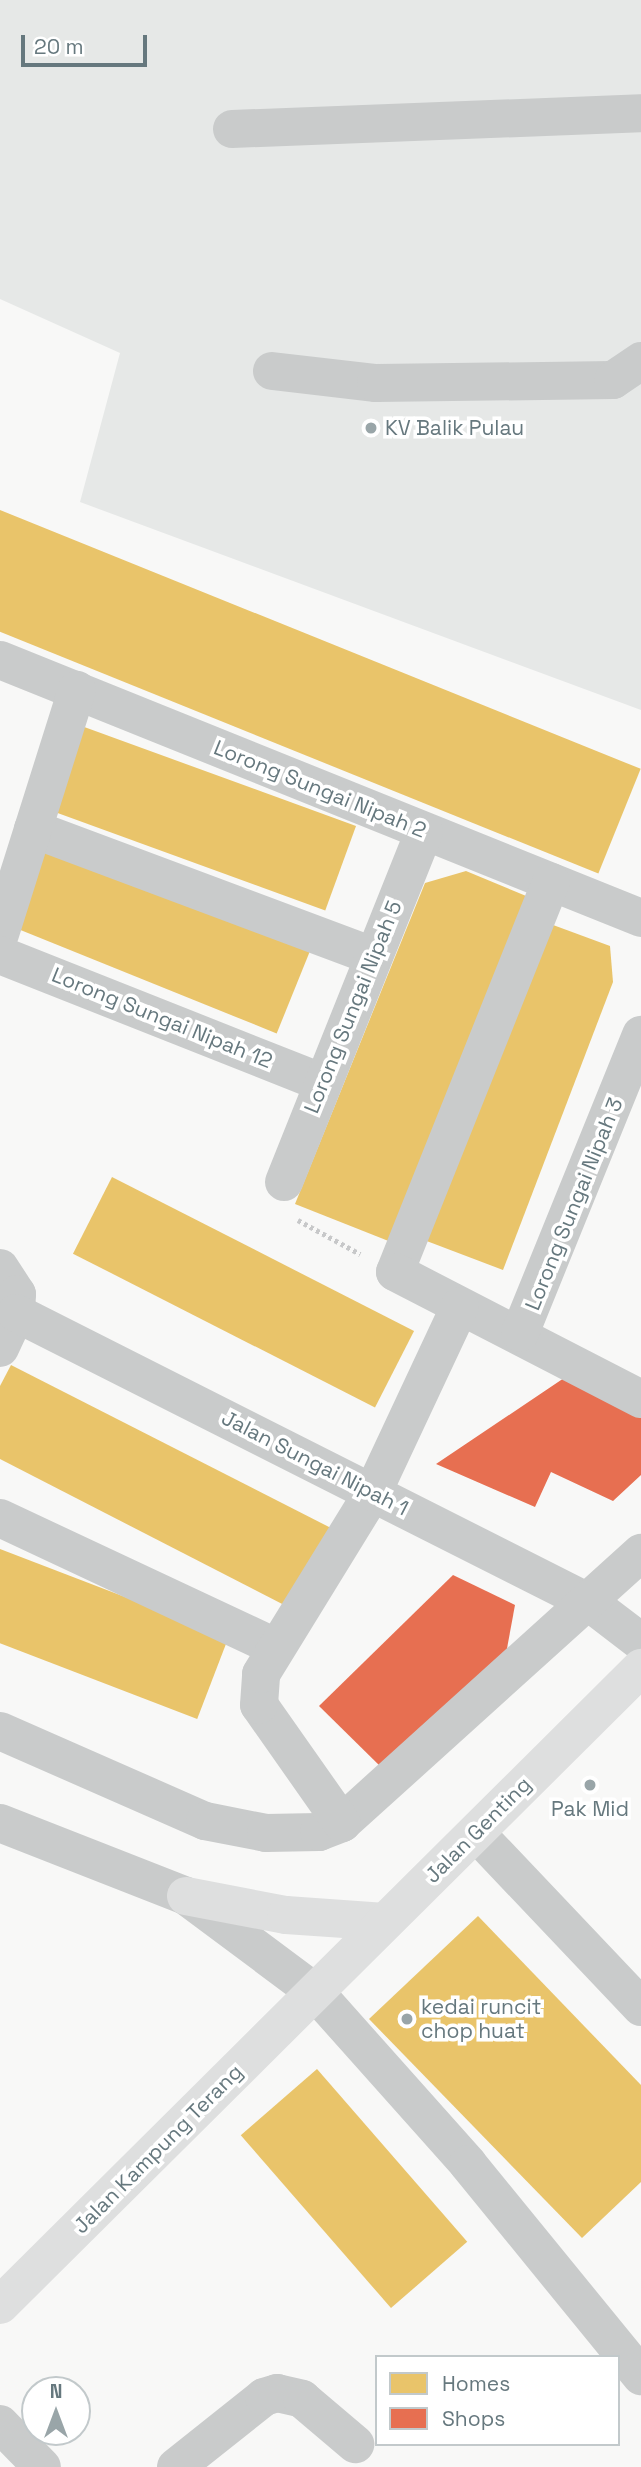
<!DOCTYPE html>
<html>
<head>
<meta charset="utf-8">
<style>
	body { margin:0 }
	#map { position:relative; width:641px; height:2467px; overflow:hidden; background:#f8f8f7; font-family:"Space Grotesk",sans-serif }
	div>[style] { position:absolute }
	.built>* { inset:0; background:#e6e8e7 }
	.homes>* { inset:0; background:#e9c46a; transform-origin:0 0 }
	.shops>* { inset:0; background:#e76f51 }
	.path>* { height:4.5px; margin-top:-2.25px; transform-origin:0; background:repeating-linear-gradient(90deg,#c7c8c9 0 3.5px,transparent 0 7px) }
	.minor>* { height:38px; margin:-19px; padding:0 19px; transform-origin:19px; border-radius:19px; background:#c9cbcb }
	.major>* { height:38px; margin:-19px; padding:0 19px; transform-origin:19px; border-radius:19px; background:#dedfdf }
	.dots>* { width:19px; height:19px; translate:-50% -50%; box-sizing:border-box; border:4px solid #fff; border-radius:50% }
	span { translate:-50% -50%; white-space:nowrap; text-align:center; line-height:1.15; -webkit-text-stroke:7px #fff; paint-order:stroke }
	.poi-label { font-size:21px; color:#66787e }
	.left { translate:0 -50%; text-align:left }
	.street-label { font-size:21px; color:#66787e }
	.legend { position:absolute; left:375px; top:2355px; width:245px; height:91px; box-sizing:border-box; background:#fff; border:2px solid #c2c9cb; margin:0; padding:9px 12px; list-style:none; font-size:21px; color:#66787e }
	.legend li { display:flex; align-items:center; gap:14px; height:35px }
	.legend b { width:35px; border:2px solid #c2c9cb }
	.north { position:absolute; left:21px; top:2376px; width:70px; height:70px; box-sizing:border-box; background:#fff; border:2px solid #c2c9cb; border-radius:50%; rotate:0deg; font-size:19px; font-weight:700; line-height:28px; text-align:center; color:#66787e }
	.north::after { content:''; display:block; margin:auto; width:24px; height:32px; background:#99a5a8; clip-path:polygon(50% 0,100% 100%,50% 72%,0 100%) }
	.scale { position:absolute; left:21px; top:35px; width:126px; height:32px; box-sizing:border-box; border:4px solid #66787e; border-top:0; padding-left:9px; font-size:21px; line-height:24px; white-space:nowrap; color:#66787e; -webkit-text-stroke:5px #fff; paint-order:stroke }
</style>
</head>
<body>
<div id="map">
	<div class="built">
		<div style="clip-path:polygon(0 0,641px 0,641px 710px,80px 502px,120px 353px,0 299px)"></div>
	</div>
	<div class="homes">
		<div style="left:0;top:510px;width:691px;height:113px;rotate:22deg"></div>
		<div style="left:76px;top:724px;width:298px;height:90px;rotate:20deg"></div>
		<div style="left:48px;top:844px;width:283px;height:90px;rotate:22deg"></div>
		<div style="clip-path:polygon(466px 871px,531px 898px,391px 1242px,295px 1204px,425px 883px)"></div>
		<div style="clip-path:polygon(545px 922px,610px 946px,613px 982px,503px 1270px,424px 1240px)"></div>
		<div style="left:112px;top:1177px;width:339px;height:86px;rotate:27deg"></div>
		<div style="clip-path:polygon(11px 1365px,331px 1528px,290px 1608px,0 1459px,0 1386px)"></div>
		<div style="left:0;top:1549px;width:245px;height:88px;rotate:21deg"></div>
		<div style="clip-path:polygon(478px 1916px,641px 2085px,641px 2182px,582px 2238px,369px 2019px)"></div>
		<div style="left:317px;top:2069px;width:229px;height:101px;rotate:49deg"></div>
	</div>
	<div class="shops">
		<div style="clip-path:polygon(567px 1376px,641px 1409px,641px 1475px,613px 1501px,551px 1472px,535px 1507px,436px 1464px)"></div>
		<div style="clip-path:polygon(453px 1575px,515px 1605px,506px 1654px,383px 1769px,319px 1706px)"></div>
	</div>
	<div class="path">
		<div style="left:298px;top:1220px;width:71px;rotate:28.7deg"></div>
	</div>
	<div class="minor">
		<div style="left:232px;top:129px;width:409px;rotate:-2.2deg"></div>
		<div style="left:272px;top:371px;width:105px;rotate:6.6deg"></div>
		<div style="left:376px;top:383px;width:237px;rotate:-0.7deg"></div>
		<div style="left:613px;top:380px;width:34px;rotate:-34deg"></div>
		<div style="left:0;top:660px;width:691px;rotate:21.92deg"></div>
		<div style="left:33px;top:829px;width:363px;rotate:20.5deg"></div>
		<div style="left:551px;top:882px;width:420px;rotate:111.8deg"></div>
		<div style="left:395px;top:1272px;width:277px;rotate:27.3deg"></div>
		<div style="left:0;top:934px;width:256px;rotate:-72.5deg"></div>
		<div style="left:0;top:955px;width:347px;rotate:21.6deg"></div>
		<div style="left:284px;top:1182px;width:377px;rotate:-68.2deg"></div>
		<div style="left:0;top:1268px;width:31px;rotate:57deg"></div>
		<div style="left:17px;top:1294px;width:19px;rotate:93deg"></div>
		<div style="left:520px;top:1333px;width:322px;rotate:-67.9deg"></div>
		<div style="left:0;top:1348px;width:38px;rotate:-65deg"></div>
		<div style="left:16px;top:1313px;width:643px;rotate:26.8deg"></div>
		<div style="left:590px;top:1603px;width:64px;rotate:37.4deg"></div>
		<div style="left:0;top:1518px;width:305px;rotate:25.1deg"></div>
		<div style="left:0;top:1731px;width:224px;rotate:23.7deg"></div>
		<div style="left:205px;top:1821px;width:62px;rotate:11.1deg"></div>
		<div style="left:266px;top:1833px;width:53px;rotate:-1.1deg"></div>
		<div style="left:319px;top:1832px;width:25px;rotate:-21deg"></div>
		<div style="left:342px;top:1823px;width:403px;rotate:-42.1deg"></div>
		<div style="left:0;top:1823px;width:200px;rotate:21.4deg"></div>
		<div style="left:186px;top:1896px;width:161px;rotate:36.7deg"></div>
		<div style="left:315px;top:1992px;width:230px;rotate:48.3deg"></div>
		<div style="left:468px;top:2164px;width:274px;rotate:50.8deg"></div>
		<div style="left:342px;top:1823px;width:144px;rotate:-125.1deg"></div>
		<div style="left:259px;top:1705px;width:31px;rotate:-86deg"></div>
		<div style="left:261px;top:1674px;width:214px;rotate:-58.4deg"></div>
		<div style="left:373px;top:1492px;width:205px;rotate:-64.9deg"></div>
		<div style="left:476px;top:1833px;width:240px;rotate:46.5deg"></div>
		<div style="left:0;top:2424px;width:60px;rotate:45.7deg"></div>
		<div style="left:176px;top:2467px;width:112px;rotate:-38.5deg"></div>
		<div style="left:264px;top:2397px;width:14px;rotate:-17deg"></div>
		<div style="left:277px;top:2393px;width:26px;rotate:13deg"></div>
		<div style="left:302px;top:2399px;width:70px;rotate:40.3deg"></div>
	</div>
	<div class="major">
		<div style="left:186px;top:1896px;width:102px;rotate:10.8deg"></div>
		<div style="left:286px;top:1915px;width:99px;rotate:4deg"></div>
		<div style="left:0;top:2305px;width:904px;rotate:-44.82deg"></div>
	</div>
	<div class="dots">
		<div style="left:371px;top:428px;background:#99a5a8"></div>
		<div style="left:590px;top:1785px;background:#99a5a8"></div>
		<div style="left:407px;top:2019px;background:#99a5a8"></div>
	</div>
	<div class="poi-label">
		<span class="left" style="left:385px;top:428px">KV Balik Pulau</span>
		<span style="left:590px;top:1809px">Pak Mid</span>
		<span class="left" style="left:421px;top:2019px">kedai runcit<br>chop huat</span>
	</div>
	<div class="street-label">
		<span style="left:320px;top:789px;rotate:22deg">Lorong Sungai Nipah 2</span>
		<span style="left:353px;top:1007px;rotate:-68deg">Lorong Sungai Nipah 5</span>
		<span style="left:162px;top:1018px;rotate:22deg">Lorong Sungai Nipah 12</span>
		<span style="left:574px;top:1204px;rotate:-68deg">Lorong Sungai Nipah 3</span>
		<span style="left:315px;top:1463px;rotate:27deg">Jalan Sungai Nipah 1</span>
		<span style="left:478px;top:1830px;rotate:-45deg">Jalan Genting</span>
		<span style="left:158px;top:2149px;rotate:-45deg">Jalan Kampung Terang</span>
	</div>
	<ul class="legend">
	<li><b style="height:19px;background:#e9c46a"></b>Homes</li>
	<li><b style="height:19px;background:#e76f51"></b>Shops</li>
	</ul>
	<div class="north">N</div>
	<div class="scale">20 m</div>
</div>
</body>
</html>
